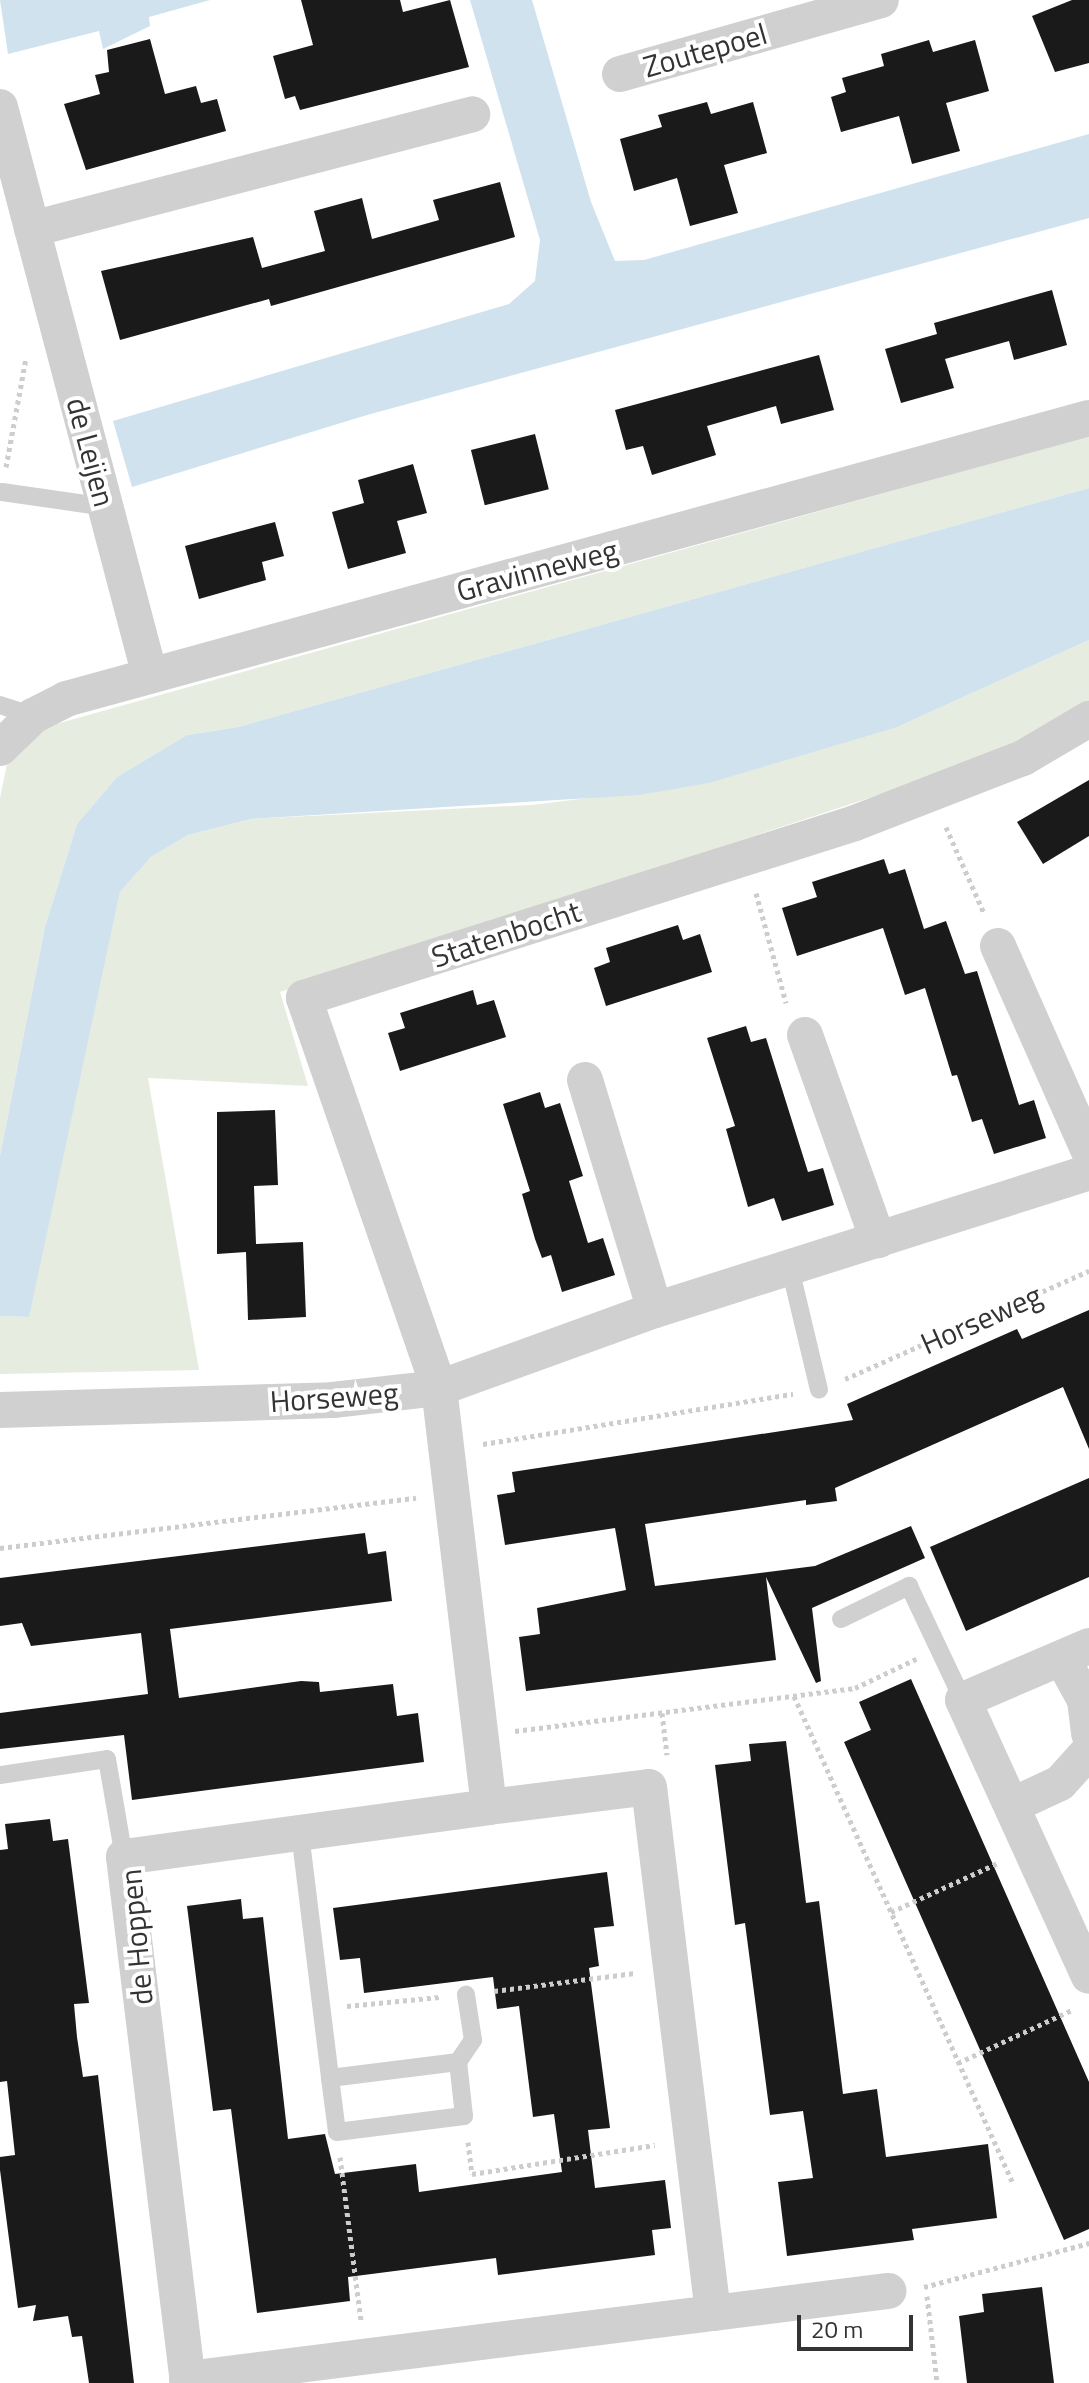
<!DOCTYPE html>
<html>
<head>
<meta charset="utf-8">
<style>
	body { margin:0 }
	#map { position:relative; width:1089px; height:2383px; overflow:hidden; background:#fff; font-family:"Titillium Web",sans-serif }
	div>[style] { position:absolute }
	.green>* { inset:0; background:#e6ecdf }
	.water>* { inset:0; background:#cfe2ee }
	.building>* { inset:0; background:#1a1a1a; transform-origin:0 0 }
	.path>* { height:5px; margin-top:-2.5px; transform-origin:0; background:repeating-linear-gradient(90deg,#cdcdcd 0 4px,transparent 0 8px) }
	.service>* { height:18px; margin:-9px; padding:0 9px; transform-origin:9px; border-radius:9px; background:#d0d0d0 }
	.minor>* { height:36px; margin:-18px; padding:0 18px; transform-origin:18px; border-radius:18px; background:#d0d0d0 }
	span { translate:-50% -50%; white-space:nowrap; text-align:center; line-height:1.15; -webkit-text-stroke:8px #fff; paint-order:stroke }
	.street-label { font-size:30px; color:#333 }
	.scale { position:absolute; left:797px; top:2315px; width:116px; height:36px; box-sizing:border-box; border:4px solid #333; border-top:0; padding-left:10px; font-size:24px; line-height:28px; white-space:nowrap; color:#333; -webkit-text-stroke:6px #fff; paint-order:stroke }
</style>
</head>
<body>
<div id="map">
	<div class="green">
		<div style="clip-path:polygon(1089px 436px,1089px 488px,238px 727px,187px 735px,117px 777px,77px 824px,45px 927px,0 1156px,0 798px,7px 764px,24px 733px)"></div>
		<div style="clip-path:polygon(1089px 640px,1089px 705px,969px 765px,280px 992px,308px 1086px,148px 1078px,199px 1370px,0 1374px,0 1316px,28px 1317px,120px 892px,151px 857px,188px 835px,251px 819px,532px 805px,708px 783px,895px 728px)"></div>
	</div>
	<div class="water">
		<div style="clip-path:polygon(0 0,210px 0,149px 17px,150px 26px,103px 49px,99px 31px,8px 54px)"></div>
		<div style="clip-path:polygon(470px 0,532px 0,591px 202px,615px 261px,644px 260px,1089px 134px,1089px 218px,367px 415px,132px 487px,113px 421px,509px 304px,535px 281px,540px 240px)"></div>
		<div style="clip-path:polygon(1089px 488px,1089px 640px,895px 728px,709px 783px,639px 795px,251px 819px,188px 835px,151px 857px,120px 892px,29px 1317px,0 1316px,0 1156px,45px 927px,77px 824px,117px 777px,187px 735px,238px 727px)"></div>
	</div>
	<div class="building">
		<div style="clip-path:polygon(301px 0,400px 0,403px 12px,450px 0,469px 67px,300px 110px,295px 96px,285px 99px,273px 56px,313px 45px)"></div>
		<div style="clip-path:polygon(1072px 0,1089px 0,1089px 63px,1055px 72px,1032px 16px)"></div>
		<div style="clip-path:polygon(150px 39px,165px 94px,196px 86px,201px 103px,217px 99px,226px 131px,86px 170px,64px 104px,100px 94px,95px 75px,109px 72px,107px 50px)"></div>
		<div style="clip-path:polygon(929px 40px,933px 52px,975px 40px,989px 91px,946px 103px,960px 151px,912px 164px,899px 116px,841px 132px,831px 97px,846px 92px,842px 78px,884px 66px,881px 54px)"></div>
		<div style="clip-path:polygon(707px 102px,711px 114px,753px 102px,767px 153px,724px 165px,738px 213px,690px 226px,677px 178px,634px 191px,620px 139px,662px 127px,658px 115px)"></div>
		<div style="clip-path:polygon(500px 182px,515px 237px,271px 306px,269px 299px,120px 340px,101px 271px,253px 237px,262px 268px,325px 251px,314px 211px,362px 198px,372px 239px,439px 220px,433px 200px)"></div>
		<div style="clip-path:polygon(1052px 290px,1067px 345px,1014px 360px,1009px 341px,945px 359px,954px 388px,901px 403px,885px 349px,937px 334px,934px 323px)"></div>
		<div style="clip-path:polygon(819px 355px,834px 410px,781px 424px,776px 406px,707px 426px,716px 455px,652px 475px,643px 446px,626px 450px,615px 410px)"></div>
		<div style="left:535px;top:434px;width:57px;height:66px;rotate:76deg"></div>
		<div style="clip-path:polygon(413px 464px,427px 513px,397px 521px,406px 553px,348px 569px,332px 512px,364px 503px,358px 480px)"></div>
		<div style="clip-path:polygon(275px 522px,284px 556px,262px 562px,266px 580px,199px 599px,185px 546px)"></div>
		<div style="clip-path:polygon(1089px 780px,1089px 836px,1043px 864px,1017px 822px)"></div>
		<div style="clip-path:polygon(884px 859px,889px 874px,905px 869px,924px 929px,946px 921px,965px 974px,977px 971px,1019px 1105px,1034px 1100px,1046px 1138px,994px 1154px,982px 1119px,972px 1122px,957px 1075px,952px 1076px,925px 988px,905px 995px,883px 928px,797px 956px,782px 908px,817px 897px,812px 882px)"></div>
		<div style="clip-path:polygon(678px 925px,683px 940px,700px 934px,712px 972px,606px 1006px,594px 968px,610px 962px,606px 948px)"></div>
		<div style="clip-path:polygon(473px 990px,477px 1005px,494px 1000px,506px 1037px,400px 1071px,388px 1033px,405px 1028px,400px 1013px)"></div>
		<div style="clip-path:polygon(746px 1026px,751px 1042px,766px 1038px,808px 1172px,823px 1168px,834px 1205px,782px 1221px,774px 1198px,748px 1207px,726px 1129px,735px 1126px,707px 1038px)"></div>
		<div style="clip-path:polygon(540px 1092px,545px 1108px,560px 1103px,583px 1176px,569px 1181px,588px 1243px,603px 1238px,615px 1275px,562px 1292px,551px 1255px,542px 1258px,535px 1239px,522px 1194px,530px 1191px,503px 1104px)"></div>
		<div style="clip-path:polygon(275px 1110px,278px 1185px,254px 1186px,256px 1244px,303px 1242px,306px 1317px,248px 1320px,246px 1252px,217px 1254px,217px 1112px)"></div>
		<div style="clip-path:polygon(1089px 1310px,1089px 1449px,1063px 1387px,835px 1488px,837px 1501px,806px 1505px,806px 1500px,645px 1524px,655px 1586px,815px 1566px,911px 1526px,925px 1558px,812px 1608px,821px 1681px,816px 1683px,766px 1577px,776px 1660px,526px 1691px,519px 1637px,540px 1634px,537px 1608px,626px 1590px,615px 1528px,505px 1545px,497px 1495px,515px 1492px,512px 1472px,853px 1420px,847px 1404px,1017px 1329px,1022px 1339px)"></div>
		<div style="clip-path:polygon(1089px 1478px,1089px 1577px,966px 1631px,930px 1547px)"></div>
		<div style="clip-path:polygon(365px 1533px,368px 1554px,386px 1551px,392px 1601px,170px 1629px,179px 1698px,301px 1681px,319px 1682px,320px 1692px,393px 1684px,397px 1716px,418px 1713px,424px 1762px,132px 1800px,124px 1735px,0 1749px,0 1713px,148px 1694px,141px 1633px,31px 1646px,22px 1623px,0 1626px,0 1578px)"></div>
		<div style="clip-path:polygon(911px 1679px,1089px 2082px,1089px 2229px,1064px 2240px,844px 1742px,871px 1730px,859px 1702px)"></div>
		<div style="clip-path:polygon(786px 1741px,806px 1903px,819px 1901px,843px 2094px,877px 2089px,886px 2157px,988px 2144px,997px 2218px,912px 2229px,914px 2240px,787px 2256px,778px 2182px,813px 2178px,803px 2111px,770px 2115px,745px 1923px,735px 1925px,715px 1765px,751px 1761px,749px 1744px)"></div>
		<div style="clip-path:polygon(50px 1819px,53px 1841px,68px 1839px,89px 2003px,74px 2004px,77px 2037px,83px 2077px,98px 2075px,134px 2383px,89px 2383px,82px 2336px,72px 2337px,68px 2316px,33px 2321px,36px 2305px,18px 2308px,0 2170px,0 2157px,15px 2155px,7px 2081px,0 2082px,0 1850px,8px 1849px,5px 1824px)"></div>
		<div style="clip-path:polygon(607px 1872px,614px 1926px,594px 1928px,599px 1966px,589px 1968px,610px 2128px,588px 2130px,595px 2188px,665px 2180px,671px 2228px,652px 2230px,655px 2255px,498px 2275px,496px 2258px,348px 2277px,350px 2301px,257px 2313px,231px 2109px,213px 2111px,187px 1906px,241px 1899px,243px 1919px,263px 1917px,288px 2139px,325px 2134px,335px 2174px,416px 2164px,419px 2192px,562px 2172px,554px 2114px,533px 2117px,519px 2006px,497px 2009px,493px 1977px,364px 1993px,360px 1958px,340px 1960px,333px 1908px)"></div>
		<div style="clip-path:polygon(1042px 2287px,1054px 2383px,967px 2383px,959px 2316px,984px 2312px,982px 2294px)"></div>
	</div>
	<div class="path">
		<div style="left:6px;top:467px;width:111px;rotate:-79.6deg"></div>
		<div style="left:946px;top:827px;width:94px;rotate:66.2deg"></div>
		<div style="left:756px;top:893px;width:114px;rotate:74.7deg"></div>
		<div style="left:845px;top:1379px;width:267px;rotate:-23.9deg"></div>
		<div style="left:483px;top:1444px;width:314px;rotate:-9.2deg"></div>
		<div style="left:0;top:1548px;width:419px;rotate:-6.9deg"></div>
		<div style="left:794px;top:1696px;width:532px;rotate:65.8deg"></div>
		<div style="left:662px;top:1713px;width:42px;rotate:83.2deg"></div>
		<div style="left:515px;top:1731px;width:343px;rotate:-7.2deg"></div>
		<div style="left:855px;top:1688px;width:68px;rotate:-25.4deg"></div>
		<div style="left:891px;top:1912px;width:118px;rotate:-24.6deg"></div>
		<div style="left:494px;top:1991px;width:142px;rotate:-7.3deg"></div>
		<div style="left:347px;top:2006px;width:93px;rotate:-5.5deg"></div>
		<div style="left:958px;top:2063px;width:128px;rotate:-25deg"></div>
		<div style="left:468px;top:2142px;width:32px;rotate:83deg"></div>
		<div style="left:472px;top:2174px;width:185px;rotate:-9deg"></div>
		<div style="left:340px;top:2157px;width:166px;rotate:82.7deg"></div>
		<div style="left:924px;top:2287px;width:171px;rotate:-14.9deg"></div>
		<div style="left:927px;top:2296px;width:88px;rotate:83.4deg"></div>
	</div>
	<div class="service">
		<div style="left:2px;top:492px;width:105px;rotate:8.2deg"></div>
		<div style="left:0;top:705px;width:35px;rotate:18deg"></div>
		<div style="left:790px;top:1268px;width:125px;rotate:76.6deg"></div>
		<div style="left:841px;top:1619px;width:76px;rotate:-25.9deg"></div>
		<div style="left:909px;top:1586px;width:126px;rotate:64.7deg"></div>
		<div style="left:0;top:1775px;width:108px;rotate:-8.5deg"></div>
		<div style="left:107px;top:1759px;width:99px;rotate:80.2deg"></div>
		<div style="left:300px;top:1833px;width:247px;rotate:83deg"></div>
		<div style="left:330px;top:2078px;width:54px;rotate:82.6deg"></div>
		<div style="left:337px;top:2132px;width:128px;rotate:-7.2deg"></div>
		<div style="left:464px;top:2116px;width:54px;rotate:-96.3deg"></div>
		<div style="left:458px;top:2062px;width:129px;rotate:172.9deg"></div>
		<div style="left:458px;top:2062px;width:27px;rotate:-56deg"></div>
		<div style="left:473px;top:2040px;width:46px;rotate:-98.8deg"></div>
	</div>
	<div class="minor">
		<div style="left:620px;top:74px;width:271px;rotate:-15.8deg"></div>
		<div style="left:0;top:107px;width:588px;rotate:75.23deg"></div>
		<div style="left:32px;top:229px;width:455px;rotate:-14.6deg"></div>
		<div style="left:0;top:748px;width:46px;rotate:-44.1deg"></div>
		<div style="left:33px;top:716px;width:37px;rotate:-27deg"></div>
		<div style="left:66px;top:699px;width:1061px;rotate:-15.36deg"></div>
		<div style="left:998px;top:946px;width:224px;rotate:66.1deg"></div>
		<div style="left:805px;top:1035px;width:218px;rotate:70.4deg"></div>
		<div style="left:585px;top:1080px;width:240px;rotate:73.1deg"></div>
		<div style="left:0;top:1410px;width:333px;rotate:-1.7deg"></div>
		<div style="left:333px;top:1400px;width:107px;rotate:-6.5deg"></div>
		<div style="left:439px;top:1388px;width:230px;rotate:-19.9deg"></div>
		<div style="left:655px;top:1310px;width:455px;rotate:-17.6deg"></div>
		<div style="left:1089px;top:1646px;width:137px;rotate:156.8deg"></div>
		<div style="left:963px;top:1700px;width:303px;rotate:65.5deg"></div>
		<div style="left:1062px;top:1658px;width:48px;rotate:61.3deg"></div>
		<div style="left:1085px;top:1700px;width:34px;rotate:83deg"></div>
		<div style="left:1013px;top:1805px;width:52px;rotate:-25.1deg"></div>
		<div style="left:1060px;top:1783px;width:43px;rotate:-47.8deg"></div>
		<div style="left:489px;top:1807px;width:422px;rotate:-96.8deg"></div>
		<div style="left:439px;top:1388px;width:413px;rotate:-109.1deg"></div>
		<div style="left:304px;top:998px;width:578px;rotate:-17.62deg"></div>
		<div style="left:855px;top:823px;width:180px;rotate:-21.2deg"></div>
		<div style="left:1023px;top:758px;width:77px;rotate:-30.6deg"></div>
		<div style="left:187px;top:2379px;width:707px;rotate:-7.16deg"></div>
		<div style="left:188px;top:2383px;width:530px;rotate:-96.94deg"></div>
		<div style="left:124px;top:1857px;width:368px;rotate:-7.8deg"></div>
		<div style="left:489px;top:1807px;width:161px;rotate:-7.1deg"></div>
		<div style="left:649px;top:1787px;width:530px;rotate:83.06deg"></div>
	</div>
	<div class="street-label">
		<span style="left:705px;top:50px;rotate:-16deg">Zoutepoel</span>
		<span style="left:91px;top:452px;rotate:75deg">de Leijen</span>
		<span style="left:537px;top:570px;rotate:-15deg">Gravinneweg</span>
		<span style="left:506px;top:934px;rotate:-18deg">Statenbocht</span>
		<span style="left:981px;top:1319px;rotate:-24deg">Horseweg</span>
		<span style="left:334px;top:1397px;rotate:-4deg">Horseweg</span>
		<span style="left:136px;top:1937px;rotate:-95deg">de Hoppen</span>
	</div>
	<div class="scale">20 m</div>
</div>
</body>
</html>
